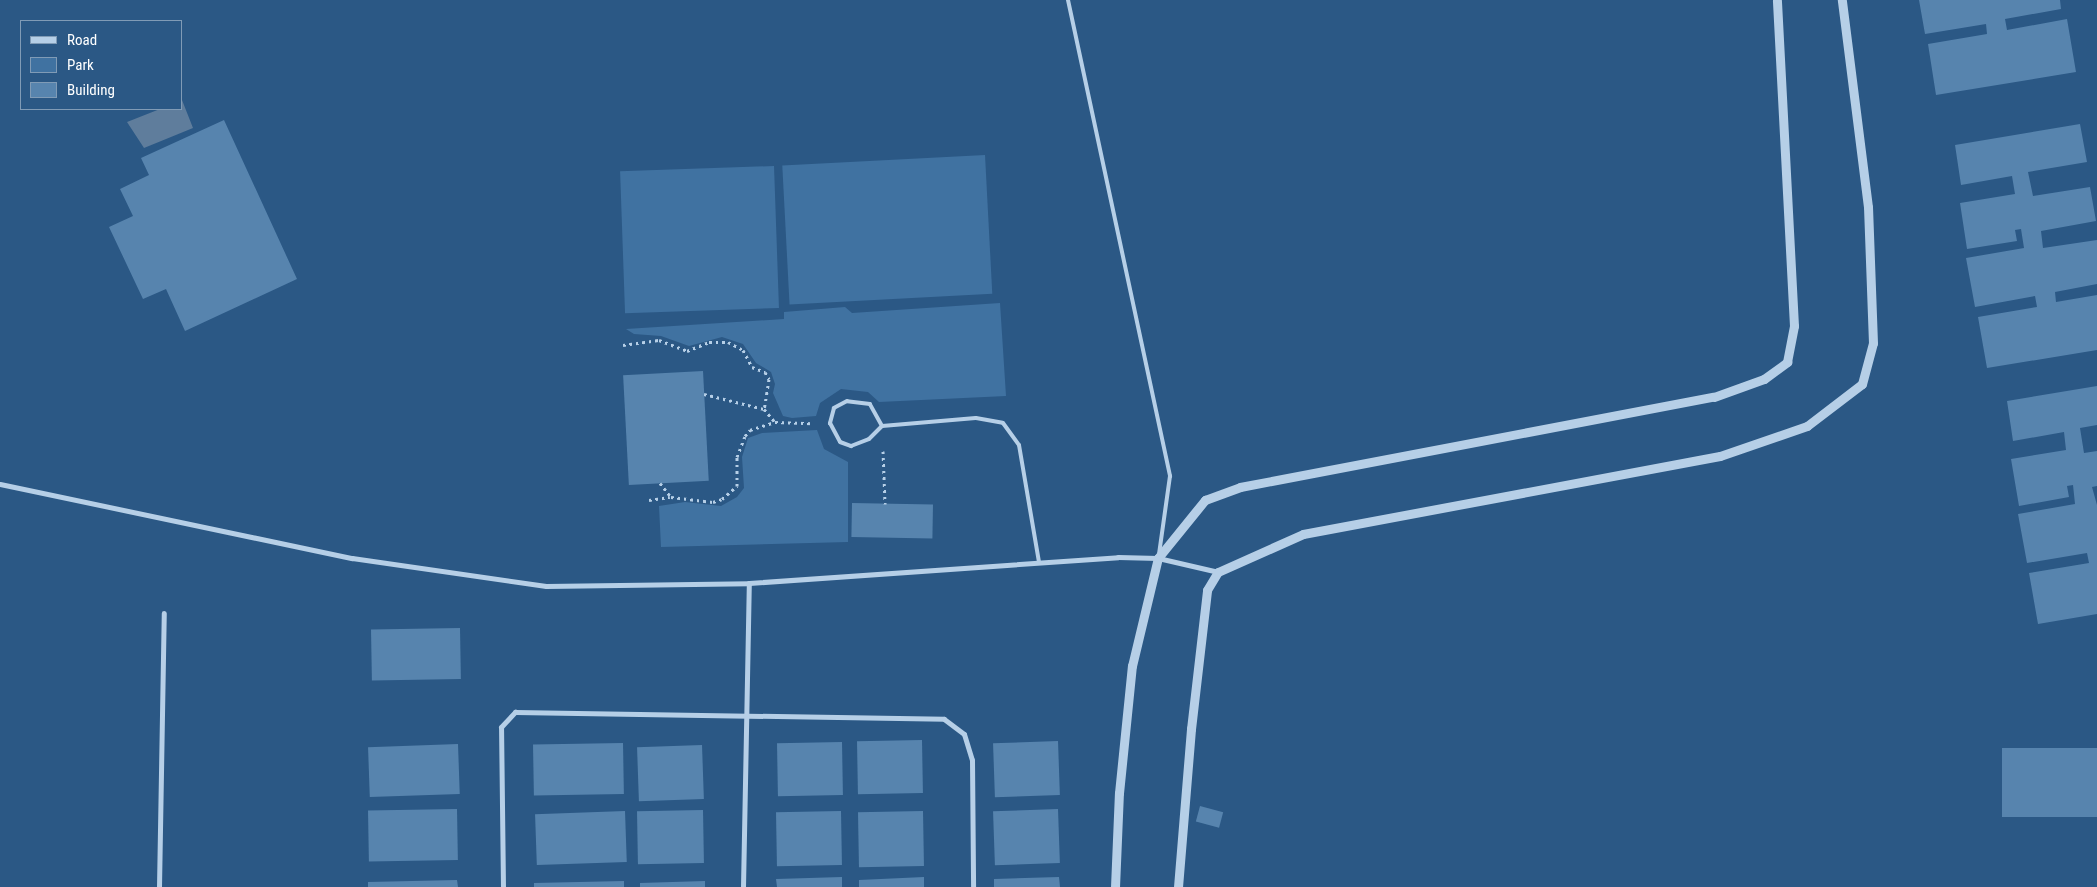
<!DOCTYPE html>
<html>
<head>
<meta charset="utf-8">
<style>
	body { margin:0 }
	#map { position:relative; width:2097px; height:887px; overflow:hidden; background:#2b5885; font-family:"Roboto Condensed",sans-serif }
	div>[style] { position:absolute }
	.green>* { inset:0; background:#4072a1; transform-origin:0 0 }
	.water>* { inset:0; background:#5f7d9c }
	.building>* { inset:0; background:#5784ae; transform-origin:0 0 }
	.path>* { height:3px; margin-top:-1.5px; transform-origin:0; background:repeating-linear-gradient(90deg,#b6cfe7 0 2.5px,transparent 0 6.5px) }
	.service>* { height:4px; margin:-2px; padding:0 2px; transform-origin:2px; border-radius:2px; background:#b6cfe7 }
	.minor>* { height:5px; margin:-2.5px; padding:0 2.5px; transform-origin:2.5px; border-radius:2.5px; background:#b6cfe7 }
	.tertiary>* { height:9px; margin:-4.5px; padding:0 4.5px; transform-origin:4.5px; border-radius:4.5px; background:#b6cfe7 }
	span { translate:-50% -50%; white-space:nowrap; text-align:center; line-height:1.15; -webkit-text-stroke:4px #2b5885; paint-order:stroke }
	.legend { position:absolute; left:20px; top:20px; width:162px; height:90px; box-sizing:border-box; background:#2b5885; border:1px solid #809bb6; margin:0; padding:6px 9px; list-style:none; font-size:15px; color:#fff }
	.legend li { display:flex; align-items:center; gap:10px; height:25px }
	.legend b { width:25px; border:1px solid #809bb6 }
</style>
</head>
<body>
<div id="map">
	<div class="green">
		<div style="left:985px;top:155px;width:139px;height:203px;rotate:87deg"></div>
		<div style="left:774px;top:166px;width:142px;height:154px;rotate:88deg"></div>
		<div style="clip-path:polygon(1000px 303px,1006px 396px,879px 402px,868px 392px,841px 389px,820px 403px,816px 416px,792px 418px,783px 416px,773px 393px,775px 384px,771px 372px,756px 363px,743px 344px,722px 337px,689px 346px,661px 336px,634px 334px,626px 329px,784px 319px,784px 312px,845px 307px,852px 313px)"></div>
		<div style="clip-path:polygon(817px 430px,824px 449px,848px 462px,848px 542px,661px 547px,659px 506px,685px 502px,721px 506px,737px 497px,744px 488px,742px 457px,748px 438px,762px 433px)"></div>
	</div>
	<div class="water">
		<div style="clip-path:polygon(182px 100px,193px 128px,144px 148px,127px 122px,160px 109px,181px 109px)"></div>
	</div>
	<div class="building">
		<div style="clip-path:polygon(1919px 0,2060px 0,2061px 9px,2005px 19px,2007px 30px,2067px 19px,2076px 72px,1936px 95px,1928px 44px,1987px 34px,1986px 24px,1925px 34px)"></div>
		<div style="clip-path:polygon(224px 120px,297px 279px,185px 331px,166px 289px,143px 299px,109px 227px,133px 216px,120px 189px,149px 175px,141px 158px)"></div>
		<div style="clip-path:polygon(2080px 124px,2087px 162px,2028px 172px,2033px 196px,2090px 187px,2096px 221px,2041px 231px,2043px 248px,2097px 240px,2097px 284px,2055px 292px,2056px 302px,2097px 295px,2097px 350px,1987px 368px,1978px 317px,2037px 307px,2035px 296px,1975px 307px,1966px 258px,2024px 248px,2021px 229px,2015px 230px,2017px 241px,1967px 249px,1960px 203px,2015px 194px,2012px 176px,1961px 185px,1955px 145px)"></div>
		<div style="left:703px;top:371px;width:110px;height:80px;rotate:87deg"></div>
		<div style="clip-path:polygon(2097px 386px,2097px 425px,2080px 428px,2084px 453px,2097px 451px,2097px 486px,2092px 487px,2097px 505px,2097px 614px,2038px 624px,2029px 573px,2089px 563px,2087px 553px,2027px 563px,2018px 514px,2075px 504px,2073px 485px,2067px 486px,2069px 497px,2019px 506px,2011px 459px,2066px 450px,2064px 432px,2013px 441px,2007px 401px)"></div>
		<div style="left:852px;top:503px;width:81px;height:34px;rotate:1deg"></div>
		<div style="left:460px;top:628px;width:51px;height:89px;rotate:89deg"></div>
		<div style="left:922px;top:740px;width:53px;height:65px;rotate:89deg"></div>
		<div style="left:1058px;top:741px;width:54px;height:65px;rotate:88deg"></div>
		<div style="left:842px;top:742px;width:53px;height:65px;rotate:89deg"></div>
		<div style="left:623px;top:743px;width:51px;height:90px;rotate:89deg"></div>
		<div style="left:458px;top:744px;width:50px;height:90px;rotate:88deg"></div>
		<div style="left:702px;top:745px;width:54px;height:65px;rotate:88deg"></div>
		<div style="left:2097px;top:748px;width:69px;height:95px;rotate:90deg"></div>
		<div style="left:1200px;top:806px;width:24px;height:16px;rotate:15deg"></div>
		<div style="left:457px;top:809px;width:51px;height:89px;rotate:89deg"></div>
		<div style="left:1058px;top:809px;width:54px;height:65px;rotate:88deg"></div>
		<div style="left:703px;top:810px;width:53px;height:66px;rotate:89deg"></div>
		<div style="left:625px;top:811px;width:51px;height:90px;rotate:88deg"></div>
		<div style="left:841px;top:811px;width:54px;height:65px;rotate:89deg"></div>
		<div style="left:923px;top:811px;width:55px;height:65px;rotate:89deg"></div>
		<div style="clip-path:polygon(842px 877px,842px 887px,777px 887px,776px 879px)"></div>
		<div style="clip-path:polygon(924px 877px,924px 887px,859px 887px,859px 880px)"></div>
		<div style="clip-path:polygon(1059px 877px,1060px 887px,994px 887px,994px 879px)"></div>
		<div style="clip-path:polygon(457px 880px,458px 887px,368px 887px,368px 882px)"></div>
		<div style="clip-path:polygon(624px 881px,624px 887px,534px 887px,534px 883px)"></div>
		<div style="clip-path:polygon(705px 881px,705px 887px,640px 887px,640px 883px)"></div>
	</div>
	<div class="path">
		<div style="left:623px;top:345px;width:36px;rotate:-8deg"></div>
		<div style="left:659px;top:340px;width:30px;rotate:21deg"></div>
		<div style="left:687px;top:351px;width:24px;rotate:-22deg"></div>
		<div style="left:709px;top:342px;width:19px"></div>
		<div style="left:728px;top:342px;width:17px;rotate:28deg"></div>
		<div style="left:743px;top:350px;width:19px;rotate:62deg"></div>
		<div style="left:752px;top:367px;width:14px;rotate:21deg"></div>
		<div style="left:765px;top:372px;width:8px;rotate:60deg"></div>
		<div style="left:769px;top:379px;width:30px;rotate:99deg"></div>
		<div style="left:704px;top:394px;width:62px;rotate:14deg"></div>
		<div style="left:764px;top:409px;width:17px;rotate:50deg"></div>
		<div style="left:775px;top:422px;width:37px;rotate:2deg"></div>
		<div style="left:883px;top:451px;width:53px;rotate:87.8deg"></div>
		<div style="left:660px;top:483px;width:18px;rotate:52deg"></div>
		<div style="left:671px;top:497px;width:42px;rotate:6.8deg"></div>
		<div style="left:713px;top:502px;width:9px;rotate:-18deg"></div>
		<div style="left:722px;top:499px;width:20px;rotate:-41deg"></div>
		<div style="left:737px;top:486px;width:29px;rotate:-90deg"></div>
		<div style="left:737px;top:457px;width:22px;rotate:-69deg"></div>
		<div style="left:745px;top:436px;width:8px;rotate:-50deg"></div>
		<div style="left:750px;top:430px;width:26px;rotate:-18deg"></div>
		<div style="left:649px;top:500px;width:21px;rotate:-8deg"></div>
	</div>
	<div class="service">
		<div style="left:1068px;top:0;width:487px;rotate:77.9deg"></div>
		<div style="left:1170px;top:476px;width:79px;rotate:98deg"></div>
		<div style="left:882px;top:426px;width:25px;rotate:-119deg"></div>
		<div style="left:870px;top:404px;width:23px;rotate:-173deg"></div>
		<div style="left:847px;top:401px;width:15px;rotate:152deg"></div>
		<div style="left:834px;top:408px;width:16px;rotate:105deg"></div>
		<div style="left:830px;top:423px;width:21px;rotate:62deg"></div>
		<div style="left:840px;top:442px;width:12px;rotate:20deg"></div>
		<div style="left:851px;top:446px;width:19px;rotate:-21deg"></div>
		<div style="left:869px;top:439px;width:18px;rotate:-45deg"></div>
		<div style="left:882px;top:426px;width:94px;rotate:-4.9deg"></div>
		<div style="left:976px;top:418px;width:27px;rotate:10deg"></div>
		<div style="left:1003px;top:423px;width:27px;rotate:54deg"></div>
		<div style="left:1019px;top:445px;width:119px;rotate:80.3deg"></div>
	</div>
	<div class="minor">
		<div style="left:0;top:484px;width:360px;rotate:11.9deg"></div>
		<div style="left:352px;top:558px;width:196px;rotate:8.2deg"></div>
		<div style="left:546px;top:586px;width:203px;rotate:-0.8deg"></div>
		<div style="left:749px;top:583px;width:370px;rotate:-4deg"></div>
		<div style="left:1118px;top:557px;width:40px;rotate:1.4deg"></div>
		<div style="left:1158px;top:558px;width:62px;rotate:13.1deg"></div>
		<div style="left:159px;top:887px;width:274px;rotate:-89deg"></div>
		<div style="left:503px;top:887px;width:160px;rotate:-90.7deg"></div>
		<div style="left:501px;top:727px;width:21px;rotate:-47deg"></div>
		<div style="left:515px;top:712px;width:429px;rotate:0.9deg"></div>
		<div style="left:944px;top:719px;width:25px;rotate:37deg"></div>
		<div style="left:964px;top:734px;width:27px;rotate:73deg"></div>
		<div style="left:972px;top:760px;width:127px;rotate:89.5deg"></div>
		<div style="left:743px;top:887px;width:304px;rotate:-88.9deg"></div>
	</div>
	<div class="tertiary">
		<div style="left:1115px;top:887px;width:94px;rotate:-87.6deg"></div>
		<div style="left:1119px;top:793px;width:128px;rotate:-84.2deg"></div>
		<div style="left:1132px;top:666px;width:111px;rotate:-76.5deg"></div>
		<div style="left:1158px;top:558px;width:75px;rotate:-51deg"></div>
		<div style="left:1205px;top:500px;width:37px;rotate:-20deg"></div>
		<div style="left:1240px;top:487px;width:482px;rotate:-10.8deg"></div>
		<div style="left:1714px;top:397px;width:53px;rotate:-19.8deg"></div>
		<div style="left:1764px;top:379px;width:29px;rotate:-36deg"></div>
		<div style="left:1787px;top:362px;width:37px;rotate:-79deg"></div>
		<div style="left:1794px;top:326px;width:326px;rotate:-93deg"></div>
		<div style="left:1178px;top:887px;width:159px;rotate:-85.3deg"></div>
		<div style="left:1191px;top:729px;width:140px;rotate:-83.4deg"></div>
		<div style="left:1207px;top:590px;width:21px;rotate:-59deg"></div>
		<div style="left:1218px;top:572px;width:93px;rotate:-24.1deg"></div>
		<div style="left:1303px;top:534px;width:424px;rotate:-10.6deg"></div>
		<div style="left:1720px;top:456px;width:92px;rotate:-19deg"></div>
		<div style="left:1807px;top:426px;width:69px;rotate:-37.4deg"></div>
		<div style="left:1862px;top:384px;width:42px;rotate:-75deg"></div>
		<div style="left:1873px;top:343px;width:136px;rotate:-92.1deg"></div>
		<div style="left:1868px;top:207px;width:209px;rotate:-97.2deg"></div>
	</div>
	<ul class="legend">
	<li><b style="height:6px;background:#b6cfe7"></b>Road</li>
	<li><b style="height:14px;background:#4072a1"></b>Park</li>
	<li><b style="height:14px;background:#5784ae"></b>Building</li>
	</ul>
</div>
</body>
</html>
